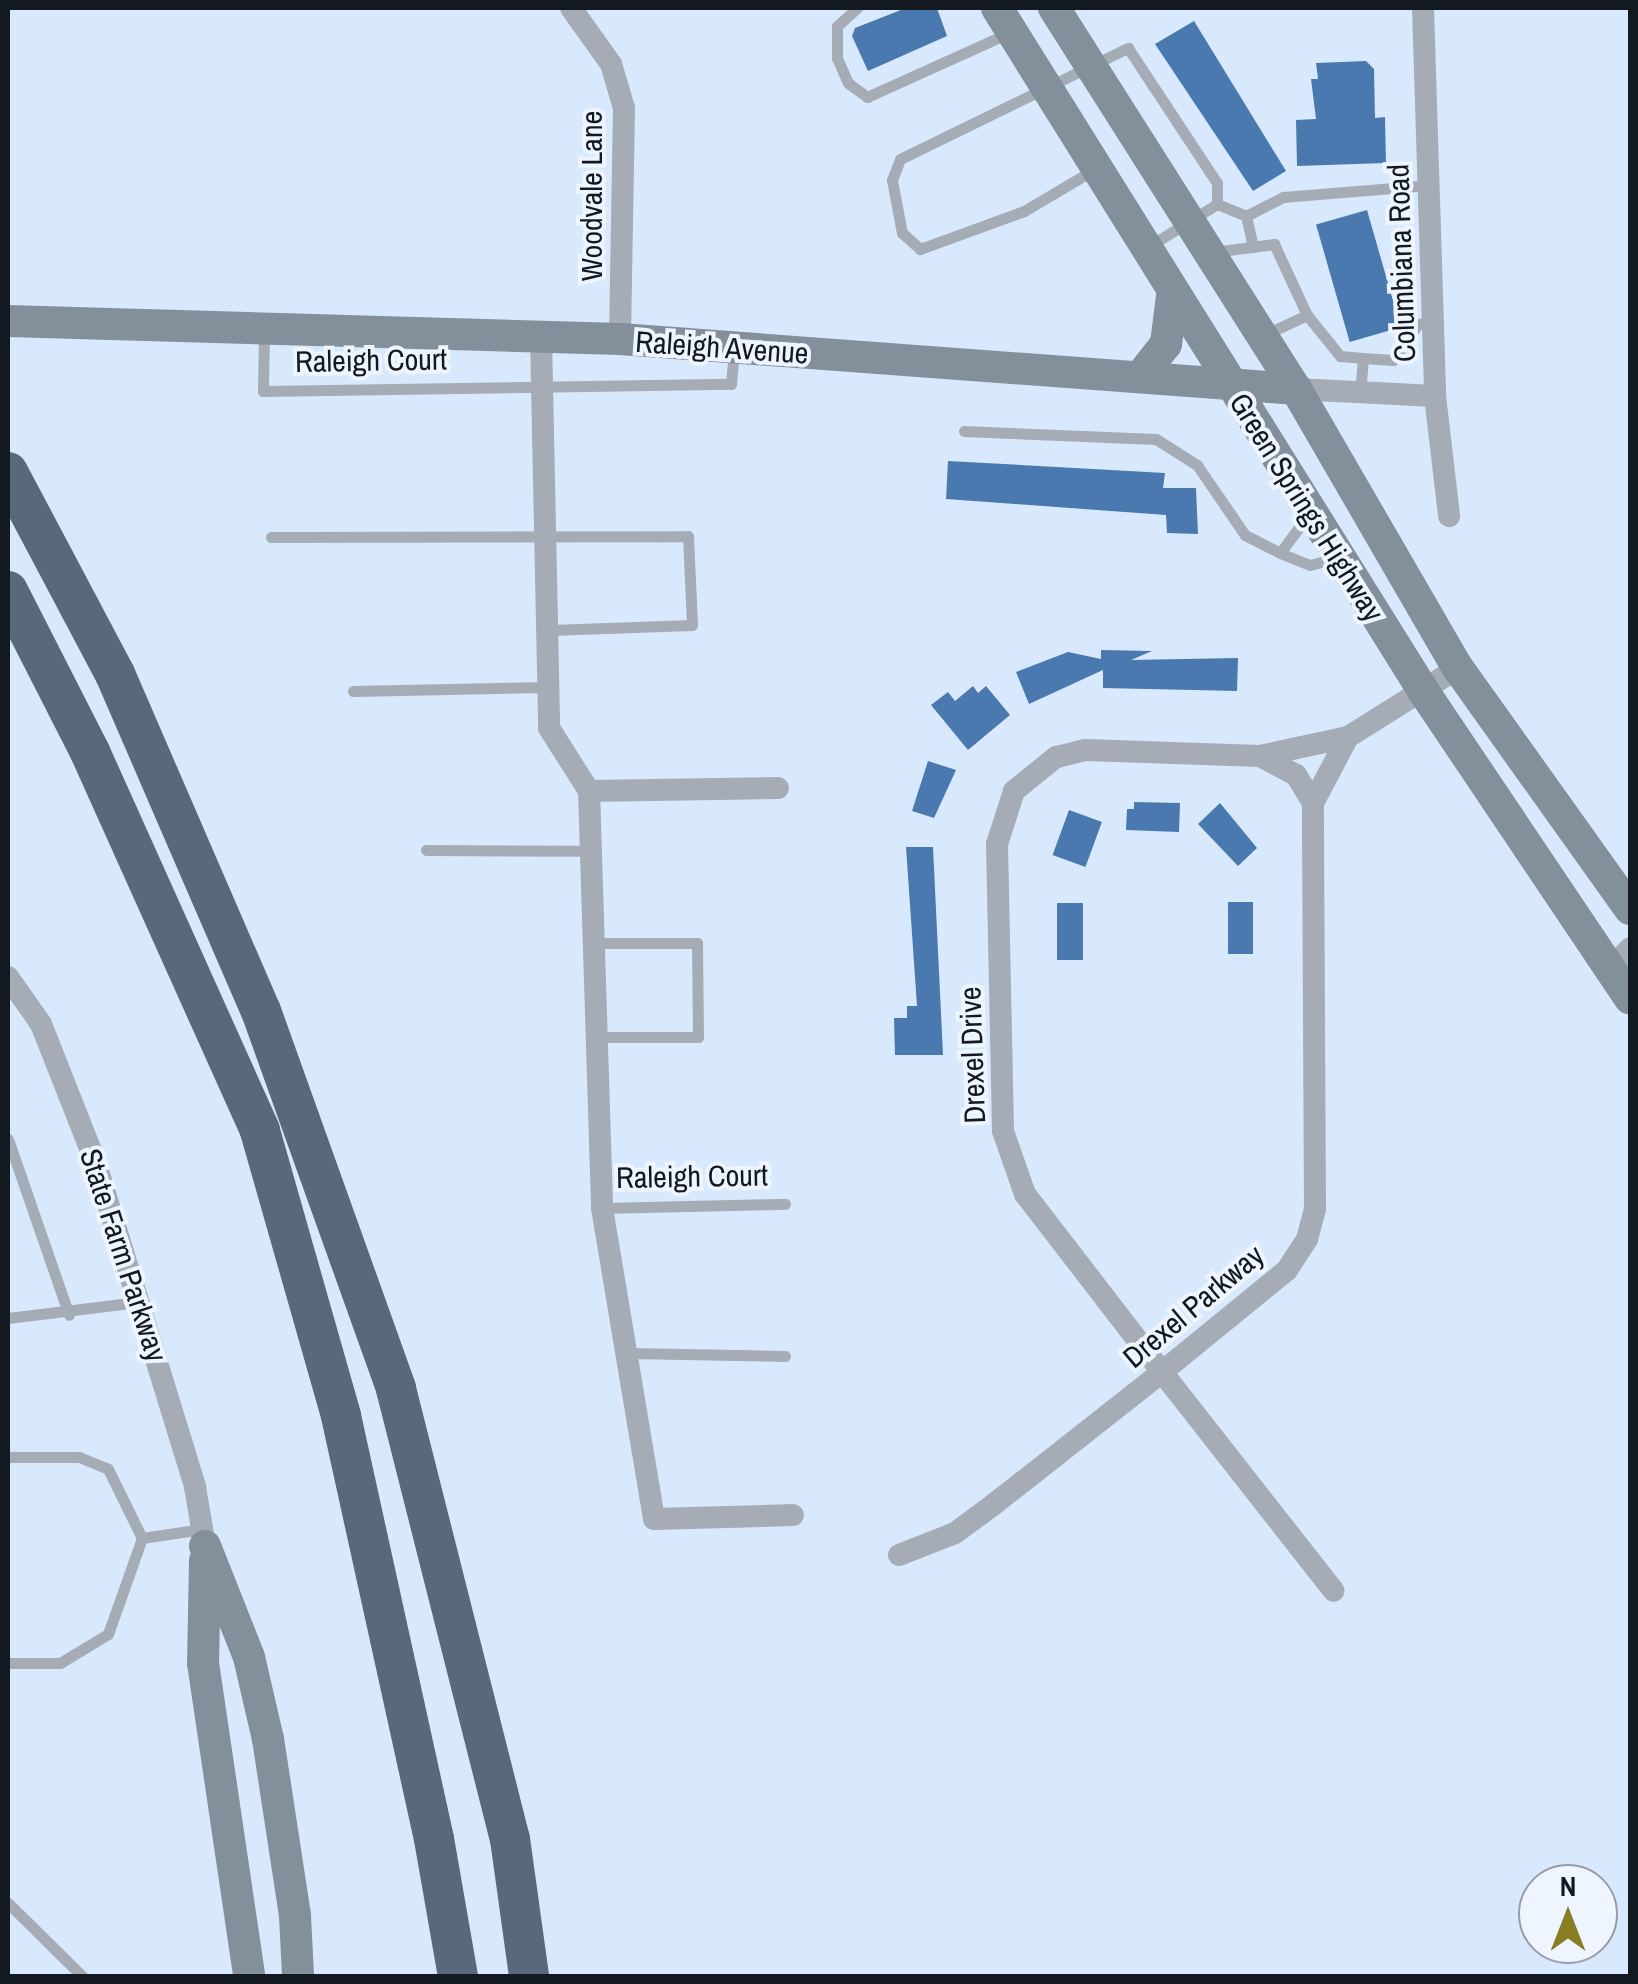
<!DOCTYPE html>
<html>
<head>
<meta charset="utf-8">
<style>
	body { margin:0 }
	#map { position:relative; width:1638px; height:1984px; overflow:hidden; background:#d8e9fe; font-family:"Archivo Narrow",sans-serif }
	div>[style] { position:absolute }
	.building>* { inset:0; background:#4a79b0; transform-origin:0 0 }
	.lane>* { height:11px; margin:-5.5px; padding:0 5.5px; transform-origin:5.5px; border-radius:5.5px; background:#a5acb5 }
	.street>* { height:22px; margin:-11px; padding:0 11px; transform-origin:11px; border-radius:11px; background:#a5acb5 }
	.secondary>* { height:32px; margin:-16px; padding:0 16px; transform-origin:16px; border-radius:16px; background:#848f9c }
	.highway>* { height:40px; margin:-20px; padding:0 20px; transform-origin:20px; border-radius:20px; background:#59697b }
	span { translate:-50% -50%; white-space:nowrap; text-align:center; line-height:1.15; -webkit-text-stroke:8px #eef5fe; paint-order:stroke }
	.street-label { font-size:30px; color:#131921 }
	.frame { position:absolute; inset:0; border:10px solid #131921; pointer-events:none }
	.north { position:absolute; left:1518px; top:1864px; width:100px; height:100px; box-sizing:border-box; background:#eef5fe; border:2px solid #969da6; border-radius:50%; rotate:0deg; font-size:28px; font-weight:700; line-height:40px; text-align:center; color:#131921 }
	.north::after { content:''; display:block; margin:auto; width:35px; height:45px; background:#867d24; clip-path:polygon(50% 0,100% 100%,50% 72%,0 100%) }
</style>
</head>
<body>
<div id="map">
	<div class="building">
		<div style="clip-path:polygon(906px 8px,937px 8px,947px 36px,868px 71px,852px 36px,855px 28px)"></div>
		<div style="clip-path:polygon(1194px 21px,1286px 171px,1253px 191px,1155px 44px)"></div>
		<div style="clip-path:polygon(1366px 61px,1374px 69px,1375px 118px,1385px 117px,1386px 163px,1297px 166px,1296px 120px,1316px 119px,1311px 79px,1318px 79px,1316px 63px)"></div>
		<div style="left:1367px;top:210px;width:122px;height:53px;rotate:74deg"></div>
		<div style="clip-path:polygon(948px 461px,1165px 473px,1163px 488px,1196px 488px,1198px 534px,1167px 533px,1166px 515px,946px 499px)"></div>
		<div style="clip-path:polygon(1101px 650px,1152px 651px,1131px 660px,1238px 658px,1237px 691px,1103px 688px,1103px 670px,1029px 704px,1016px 672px,1068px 652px,1101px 659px)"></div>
		<div style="clip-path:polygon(973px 686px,978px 693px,986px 686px,1010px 715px,968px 750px,931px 705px,948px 692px,955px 701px)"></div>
		<div style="clip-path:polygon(928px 761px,956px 770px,934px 818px,912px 811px)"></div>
		<div style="clip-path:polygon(1134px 802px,1180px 803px,1179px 832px,1126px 830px,1127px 809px,1134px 809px)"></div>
		<div style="clip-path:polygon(1220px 803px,1257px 848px,1238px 866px,1198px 824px)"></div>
		<div style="left:1069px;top:810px;width:35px;height:48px;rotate:20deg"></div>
		<div style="clip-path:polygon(906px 847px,933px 847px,943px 1055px,895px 1055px,894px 1018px,907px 1018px,907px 1006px,917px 1006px)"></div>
		<div style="left:1228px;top:902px;width:25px;height:52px"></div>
		<div style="left:1057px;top:903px;width:26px;height:57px"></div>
	</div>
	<div class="lane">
		<div style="left:857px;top:8px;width:27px;rotate:138deg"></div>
		<div style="left:837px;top:26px;width:32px;rotate:90deg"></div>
		<div style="left:837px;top:58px;width:27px;rotate:66deg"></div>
		<div style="left:848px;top:83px;width:24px;rotate:36deg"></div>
		<div style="left:867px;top:97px;width:156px;rotate:-24.3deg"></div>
		<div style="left:1095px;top:169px;width:82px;rotate:149.4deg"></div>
		<div style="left:1024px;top:211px;width:111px;rotate:159.9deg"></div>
		<div style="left:920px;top:249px;width:24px;rotate:-138deg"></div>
		<div style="left:902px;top:233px;width:54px;rotate:-100.7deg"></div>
		<div style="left:892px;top:180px;width:22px;rotate:-69deg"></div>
		<div style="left:900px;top:159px;width:254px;rotate:-26deg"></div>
		<div style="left:1128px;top:48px;width:162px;rotate:56.6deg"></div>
		<div style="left:1217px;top:183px;width:21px;rotate:90deg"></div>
		<div style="left:1246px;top:216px;width:42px;rotate:-27.2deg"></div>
		<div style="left:1283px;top:197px;width:145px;rotate:-4.7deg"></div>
		<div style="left:1151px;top:245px;width:78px;rotate:-31.8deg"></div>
		<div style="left:1217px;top:204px;width:31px;rotate:22deg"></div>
		<div style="left:1246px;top:216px;width:32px;rotate:77deg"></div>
		<div style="left:1214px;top:252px;width:61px;rotate:-7.6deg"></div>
		<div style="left:1274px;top:244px;width:78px;rotate:65.1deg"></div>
		<div style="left:1307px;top:315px;width:47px;rotate:155.1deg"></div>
		<div style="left:1307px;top:315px;width:53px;rotate:51.2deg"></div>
		<div style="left:1340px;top:356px;width:23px;rotate:5deg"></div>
		<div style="left:1363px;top:358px;width:30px;rotate:4deg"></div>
		<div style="left:1393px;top:360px;width:44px;rotate:-55.2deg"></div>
		<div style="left:1418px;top:324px;width:15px;rotate:-4deg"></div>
		<div style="left:264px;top:333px;width:58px;rotate:91deg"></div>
		<div style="left:263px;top:391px;width:468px;rotate:-0.9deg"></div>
		<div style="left:731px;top:384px;width:35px;rotate:-85deg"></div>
		<div style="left:1360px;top:393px;width:35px;rotate:-85deg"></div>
		<div style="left:964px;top:431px;width:192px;rotate:2.4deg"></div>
		<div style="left:1156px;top:439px;width:49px;rotate:32.4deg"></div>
		<div style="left:1197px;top:465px;width:85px;rotate:55.6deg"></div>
		<div style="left:1245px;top:535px;width:39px;rotate:27deg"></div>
		<div style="left:1308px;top:515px;width:47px;rotate:126.4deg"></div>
		<div style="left:1280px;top:553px;width:32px;rotate:22deg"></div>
		<div style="left:1310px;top:565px;width:27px;rotate:-15deg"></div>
		<div style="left:271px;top:537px;width:417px;rotate:-0.1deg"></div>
		<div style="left:688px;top:536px;width:89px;rotate:87.4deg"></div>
		<div style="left:692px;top:625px;width:142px;rotate:178deg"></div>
		<div style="left:353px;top:691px;width:195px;rotate:-1.2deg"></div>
		<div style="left:426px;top:850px;width:165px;rotate:0.3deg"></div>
		<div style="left:594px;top:1037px;width:104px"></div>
		<div style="left:698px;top:1037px;width:94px;rotate:-90.6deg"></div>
		<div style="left:697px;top:943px;width:102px;rotate:180deg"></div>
		<div style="left:8px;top:1139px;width:186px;rotate:70.9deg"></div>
		<div style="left:602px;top:1208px;width:183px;rotate:-1.3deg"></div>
		<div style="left:8px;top:1318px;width:131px;rotate:-7deg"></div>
		<div style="left:628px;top:1353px;width:157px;rotate:1.1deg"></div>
		<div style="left:8px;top:1457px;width:71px"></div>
		<div style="left:79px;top:1457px;width:31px;rotate:22deg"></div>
		<div style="left:108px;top:1469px;width:77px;rotate:63.8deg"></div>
		<div style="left:142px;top:1538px;width:102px;rotate:109.5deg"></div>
		<div style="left:108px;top:1634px;width:56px;rotate:148.9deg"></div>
		<div style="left:60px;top:1663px;width:52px;rotate:180deg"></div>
		<div style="left:142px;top:1538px;width:61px;rotate:-8.5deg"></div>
		<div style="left:8px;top:1903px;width:104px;rotate:44.6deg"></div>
	</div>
	<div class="street">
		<div style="left:571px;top:8px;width:69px;rotate:54.5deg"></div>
		<div style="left:611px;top:64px;width:46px;rotate:73.5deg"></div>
		<div style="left:624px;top:108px;width:231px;rotate:91deg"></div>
		<div style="left:1423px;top:8px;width:388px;rotate:88.2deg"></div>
		<div style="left:1435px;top:396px;width:121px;rotate:83.3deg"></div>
		<div style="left:541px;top:337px;width:391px;rotate:88.8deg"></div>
		<div style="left:549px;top:728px;width:75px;rotate:57.6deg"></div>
		<div style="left:589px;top:791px;width:189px;rotate:-0.9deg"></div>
		<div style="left:1296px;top:389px;width:139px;rotate:2.9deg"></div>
		<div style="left:1260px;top:756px;width:90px;rotate:-12.2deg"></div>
		<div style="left:589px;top:791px;width:417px;rotate:88.2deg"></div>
		<div style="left:602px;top:1208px;width:315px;rotate:80.5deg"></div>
		<div style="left:654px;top:1519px;width:139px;rotate:-1.6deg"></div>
		<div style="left:1313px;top:803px;width:75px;rotate:-62.1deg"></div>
		<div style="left:1348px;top:737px;width:130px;rotate:-32.1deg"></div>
		<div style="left:1610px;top:969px;width:29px;rotate:-46deg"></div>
		<div style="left:8px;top:977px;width:57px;rotate:54.9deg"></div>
		<div style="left:41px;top:1024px;width:147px;rotate:68.5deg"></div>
		<div style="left:95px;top:1161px;width:341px;rotate:72.9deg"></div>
		<div style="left:195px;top:1487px;width:60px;rotate:80.4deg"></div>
		<div style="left:899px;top:1555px;width:60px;rotate:-21.4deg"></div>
		<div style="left:955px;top:1533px;width:47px;rotate:-36.4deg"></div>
		<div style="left:993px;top:1505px;width:215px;rotate:-38.2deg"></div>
		<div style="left:1162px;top:1372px;width:161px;rotate:-39.2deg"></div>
		<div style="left:1287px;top:1270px;width:37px;rotate:-57deg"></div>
		<div style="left:1307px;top:1239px;width:31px;rotate:-75deg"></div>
		<div style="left:1315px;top:1209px;width:406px;rotate:-90.3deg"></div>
		<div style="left:1313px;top:803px;width:33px;rotate:-121deg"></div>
		<div style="left:1296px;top:775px;width:41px;rotate:-152.2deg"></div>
		<div style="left:1260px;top:756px;width:175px;rotate:-178deg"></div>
		<div style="left:1085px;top:750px;width:30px;rotate:166deg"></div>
		<div style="left:1056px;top:757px;width:54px;rotate:141deg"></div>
		<div style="left:1014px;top:791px;width:56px;rotate:107.8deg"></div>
		<div style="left:997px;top:844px;width:287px;rotate:88.8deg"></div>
		<div style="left:1003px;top:1131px;width:67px;rotate:70.8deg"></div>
		<div style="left:1025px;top:1194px;width:225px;rotate:52.4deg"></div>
		<div style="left:1162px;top:1372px;width:278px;rotate:51.9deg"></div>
	</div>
	<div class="secondary">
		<div style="left:997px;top:8px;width:806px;rotate:58.02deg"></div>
		<div style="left:1424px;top:692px;width:369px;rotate:56.1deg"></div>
		<div style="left:1054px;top:8px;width:451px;rotate:57.6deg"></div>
		<div style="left:1296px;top:389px;width:323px;rotate:59.9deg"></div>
		<div style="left:1458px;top:668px;width:296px;rotate:54.5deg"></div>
		<div style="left:8px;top:321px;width:612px;rotate:1.68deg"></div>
		<div style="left:620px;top:339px;width:678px;rotate:4.23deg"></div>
		<div style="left:1140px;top:377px;width:42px;rotate:-51.8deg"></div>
		<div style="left:1166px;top:344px;width:48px;rotate:-82.9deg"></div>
		<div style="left:205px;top:1546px;width:119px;rotate:68.4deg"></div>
		<div style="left:249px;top:1657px;width:84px;rotate:77deg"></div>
		<div style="left:268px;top:1739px;width:179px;rotate:81.3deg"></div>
		<div style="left:295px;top:1916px;width:60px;rotate:87.1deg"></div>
		<div style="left:205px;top:1561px;width:102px;rotate:91.1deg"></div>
		<div style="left:203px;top:1663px;width:316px;rotate:81.6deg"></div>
	</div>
	<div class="highway">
		<div style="left:8px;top:472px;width:229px;rotate:62.1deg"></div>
		<div style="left:115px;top:674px;width:367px;rotate:66.6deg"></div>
		<div style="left:261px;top:1011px;width:401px;rotate:70.3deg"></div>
		<div style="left:396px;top:1389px;width:464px;rotate:75.8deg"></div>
		<div style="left:510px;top:1839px;width:138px;rotate:82.1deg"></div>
		<div style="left:8px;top:591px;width:181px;rotate:63deg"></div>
		<div style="left:90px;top:752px;width:415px;rotate:65.8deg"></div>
		<div style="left:260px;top:1131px;width:296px;rotate:74.1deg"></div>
		<div style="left:341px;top:1416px;width:433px;rotate:77.6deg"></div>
		<div style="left:434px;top:1839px;width:139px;rotate:80.1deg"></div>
	</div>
	<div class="street-label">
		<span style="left:591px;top:196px;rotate:-90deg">Woodvale Lane</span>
		<span style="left:1401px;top:263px;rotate:-92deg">Columbiana Road</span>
		<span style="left:722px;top:347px;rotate:4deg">Raleigh Avenue</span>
		<span style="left:371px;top:360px;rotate:-1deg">Raleigh Court</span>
		<span style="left:1307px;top:507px;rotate:58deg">Green Springs Highway</span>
		<span style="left:972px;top:1055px;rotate:-92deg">Drexel Drive</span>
		<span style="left:692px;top:1176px;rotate:-1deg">Raleigh Court</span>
		<span style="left:124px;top:1255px;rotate:72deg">State Farm Parkway</span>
		<span style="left:1193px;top:1306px;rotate:-40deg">Drexel Parkway</span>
	</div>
	<div class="frame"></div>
	<div class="north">N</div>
</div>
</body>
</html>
